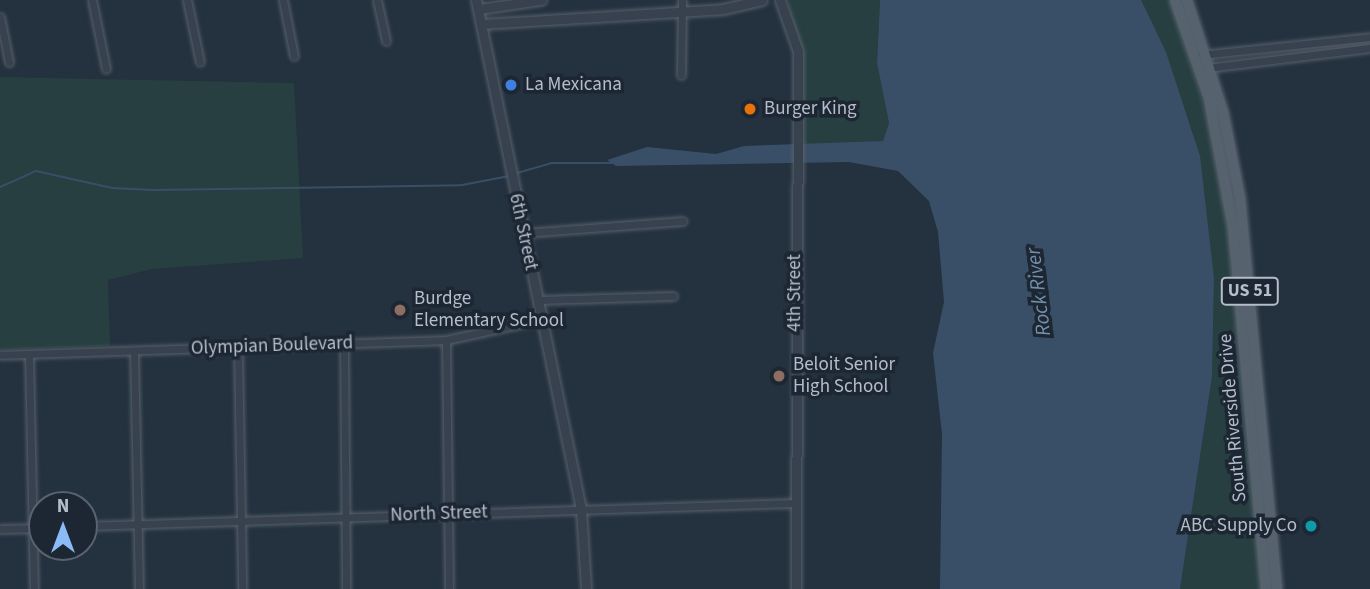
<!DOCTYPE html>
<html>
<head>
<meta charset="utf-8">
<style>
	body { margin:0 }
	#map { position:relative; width:1370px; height:589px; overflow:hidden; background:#24313e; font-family:"Source Sans 3",sans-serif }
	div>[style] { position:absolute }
	.green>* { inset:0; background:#273f40 }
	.water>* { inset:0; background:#394f67 }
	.stream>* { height:2px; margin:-1px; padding:0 1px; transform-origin:1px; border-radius:1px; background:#394f67 }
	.roads { filter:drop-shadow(0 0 2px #56606c) drop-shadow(0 0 2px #56606c) }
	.minor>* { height:7px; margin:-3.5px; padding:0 3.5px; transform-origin:3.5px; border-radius:3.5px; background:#38424e }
	.tertiary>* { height:9px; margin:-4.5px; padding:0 4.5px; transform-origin:4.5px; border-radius:4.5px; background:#38424e }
	.primary>* { height:10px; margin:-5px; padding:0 5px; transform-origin:5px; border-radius:5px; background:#56626e }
	.dots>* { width:19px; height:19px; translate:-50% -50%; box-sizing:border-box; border:4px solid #1d2733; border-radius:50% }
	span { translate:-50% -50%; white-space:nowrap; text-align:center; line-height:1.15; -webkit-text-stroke:7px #1d2733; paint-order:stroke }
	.shield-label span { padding:2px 5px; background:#1d2733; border:2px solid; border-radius:5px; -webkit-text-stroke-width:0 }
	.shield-label { font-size:18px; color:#b4bdc9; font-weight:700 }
	.poi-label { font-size:19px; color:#b4bdc9 }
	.left { translate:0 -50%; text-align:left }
	.right { translate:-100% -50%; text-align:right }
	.street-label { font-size:19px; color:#b4bdc9 }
	.water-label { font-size:21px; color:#7490ac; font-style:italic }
	.north { position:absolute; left:28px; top:491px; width:70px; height:70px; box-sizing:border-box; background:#1d2733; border:2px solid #59636f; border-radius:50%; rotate:0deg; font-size:19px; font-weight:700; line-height:28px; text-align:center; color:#b4bdc9 }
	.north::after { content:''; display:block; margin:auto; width:24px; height:32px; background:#8bbbf7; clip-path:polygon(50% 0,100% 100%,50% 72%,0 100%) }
</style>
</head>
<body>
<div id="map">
	<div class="green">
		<div style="clip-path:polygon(788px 0,880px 0,877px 62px,889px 123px,883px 141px,801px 146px,801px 59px)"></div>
		<div style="clip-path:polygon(1140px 0,1171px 0,1211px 129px,1228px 223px,1261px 589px,1180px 589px,1212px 377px,1214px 278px,1192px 130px)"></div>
		<div style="clip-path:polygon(0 77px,294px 83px,303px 258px,152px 269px,108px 280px,110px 346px,0 350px)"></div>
	</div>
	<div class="water">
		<div style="clip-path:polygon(880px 0,1141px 0,1166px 52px,1200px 156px,1214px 278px,1212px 377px,1180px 589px,940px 589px,942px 434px,933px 353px,944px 302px,938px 232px,929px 201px,898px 171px,849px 162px,616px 166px,607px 160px,647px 147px,716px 154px,744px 146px,883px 141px,889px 123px,877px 63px)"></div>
	</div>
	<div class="stream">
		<div style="left:517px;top:173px;width:35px;rotate:-16deg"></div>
		<div style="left:551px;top:163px;width:61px"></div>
		<div style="left:0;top:187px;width:39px;rotate:-24deg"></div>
		<div style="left:36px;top:171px;width:78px;rotate:12.6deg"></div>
		<div style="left:112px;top:188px;width:41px;rotate:2.8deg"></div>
		<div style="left:153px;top:190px;width:309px;rotate:-0.9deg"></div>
		<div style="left:462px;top:185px;width:48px;rotate:-10.8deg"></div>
	</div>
	<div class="roads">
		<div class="minor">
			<div style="left:92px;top:0;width:70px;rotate:78.5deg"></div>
			<div style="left:187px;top:0;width:63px;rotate:78.2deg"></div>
			<div style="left:283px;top:0;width:57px;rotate:78.9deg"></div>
			<div style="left:377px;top:0;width:42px;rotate:77.6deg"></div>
			<div style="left:0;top:17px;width:46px;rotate:78.7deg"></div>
			<div style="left:1200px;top:55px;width:171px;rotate:-6deg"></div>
			<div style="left:1207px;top:68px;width:164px;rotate:-7deg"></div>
			<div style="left:681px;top:75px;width:75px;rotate:-89.2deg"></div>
			<div style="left:524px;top:233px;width:159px;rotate:-4.3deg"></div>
			<div style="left:538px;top:300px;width:135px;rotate:-1.7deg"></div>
			<div style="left:446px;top:340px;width:249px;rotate:89.3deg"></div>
			<div style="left:344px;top:344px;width:245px;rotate:89.5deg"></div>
			<div style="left:238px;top:348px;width:241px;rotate:89deg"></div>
			<div style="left:134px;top:351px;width:238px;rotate:88.8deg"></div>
			<div style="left:29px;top:354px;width:235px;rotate:88.8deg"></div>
			<div style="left:0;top:355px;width:446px;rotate:-1.9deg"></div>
			<div style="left:446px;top:340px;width:98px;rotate:-12.3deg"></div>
			<div style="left:84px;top:526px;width:710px;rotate:-1.86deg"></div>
			<div style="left:0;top:529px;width:42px;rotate:-1.4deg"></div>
		</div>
		<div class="tertiary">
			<div style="left:476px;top:0;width:520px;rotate:78.34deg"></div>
			<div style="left:581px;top:509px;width:80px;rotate:86.4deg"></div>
			<div style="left:780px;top:0;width:54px;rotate:70.6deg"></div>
			<div style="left:798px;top:51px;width:538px;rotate:90.21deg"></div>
			<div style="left:479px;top:9px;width:63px;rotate:-8.3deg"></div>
			<div style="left:481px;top:24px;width:242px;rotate:-3.5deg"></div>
			<div style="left:723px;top:9px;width:40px;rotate:-13deg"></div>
		</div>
		<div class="primary">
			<div style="left:1175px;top:0;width:105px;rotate:71deg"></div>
			<div style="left:1209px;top:99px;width:130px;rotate:79.4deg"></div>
			<div style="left:1233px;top:227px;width:364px;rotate:84.8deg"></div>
			<div style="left:1187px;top:0;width:118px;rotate:72.2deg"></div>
			<div style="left:1223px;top:112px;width:88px;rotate:78.8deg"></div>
			<div style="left:1240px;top:198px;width:393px;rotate:84.6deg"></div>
		</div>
	</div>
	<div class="dots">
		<div style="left:511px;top:85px;background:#3f7fe0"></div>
		<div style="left:750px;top:109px;background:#e8710a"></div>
		<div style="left:400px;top:310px;background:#8d6e63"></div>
		<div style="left:779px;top:376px;background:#8d6e63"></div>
		<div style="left:1311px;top:526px;background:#0f9aa8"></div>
	</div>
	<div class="shield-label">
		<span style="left:1250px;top:291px">US 51</span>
	</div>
	<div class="poi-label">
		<span class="left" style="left:525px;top:85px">La Mexicana</span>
		<span class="left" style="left:764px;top:109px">Burger King</span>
		<span class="left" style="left:414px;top:310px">Burdge<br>Elementary School</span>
		<span class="left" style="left:793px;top:376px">Beloit Senior<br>High School</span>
		<span class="right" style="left:1297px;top:526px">ABC Supply Co</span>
	</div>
	<div class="street-label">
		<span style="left:523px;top:232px;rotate:78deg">6th Street</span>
		<span style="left:795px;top:293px;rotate:-90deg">4th Street</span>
		<span style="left:272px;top:346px;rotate:-2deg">Olympian Boulevard</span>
		<span style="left:1233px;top:418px;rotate:-95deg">South Riverside Drive</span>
		<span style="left:439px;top:514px;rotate:-2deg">North Street</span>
	</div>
	<div class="water-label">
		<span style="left:1038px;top:292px;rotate:-97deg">Rock River</span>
	</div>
	<div class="north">N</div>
</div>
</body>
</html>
